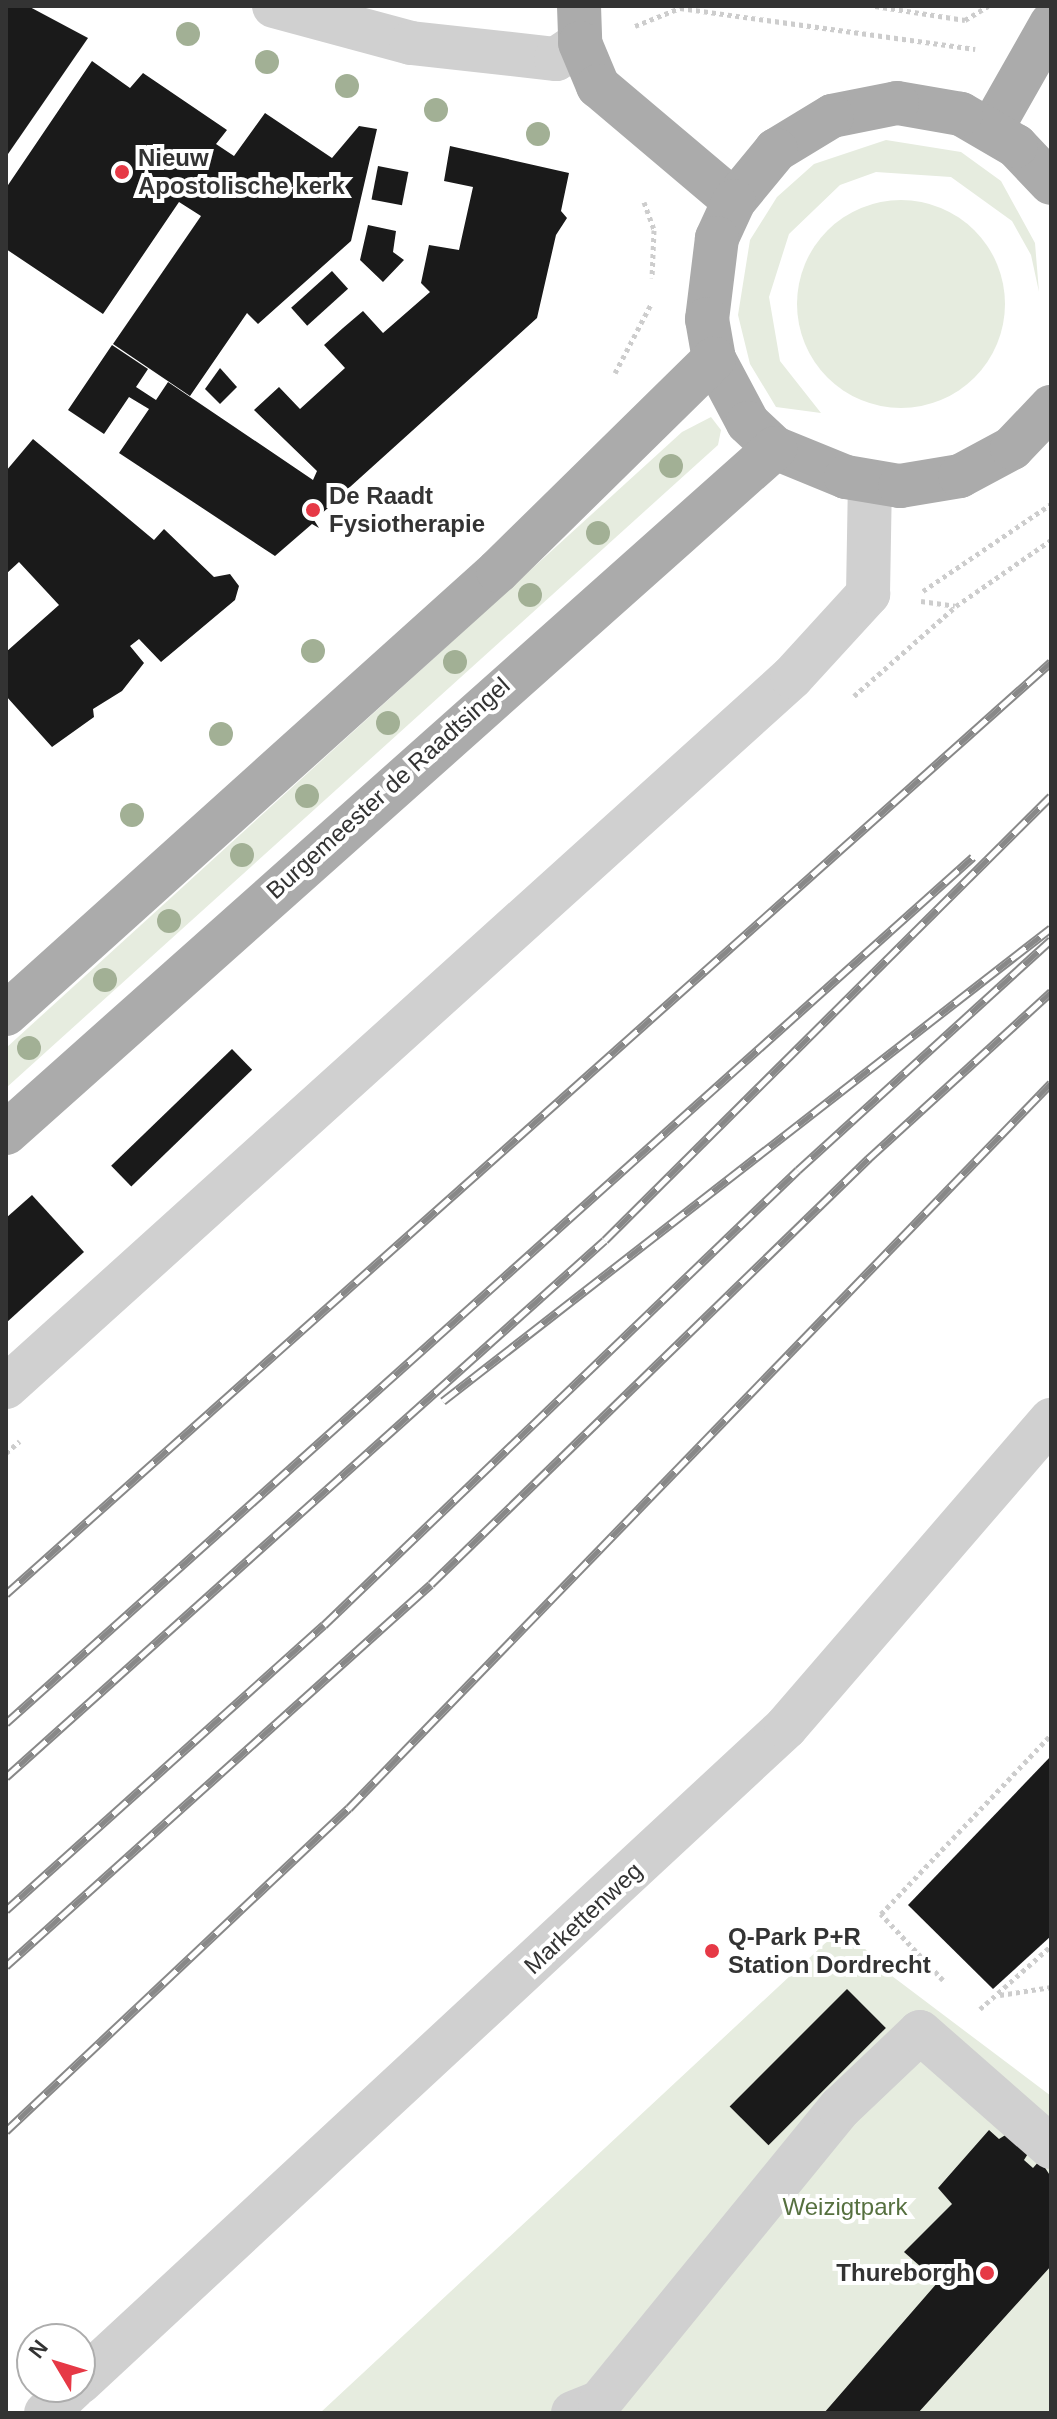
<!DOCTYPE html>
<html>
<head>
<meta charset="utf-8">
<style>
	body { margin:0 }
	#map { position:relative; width:1057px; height:2419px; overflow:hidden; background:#fff; font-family:Arial,sans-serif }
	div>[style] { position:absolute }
	.green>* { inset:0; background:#e6ecdf }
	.round { border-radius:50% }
	.building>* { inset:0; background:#1a1a1a; transform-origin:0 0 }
	.path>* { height:5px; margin-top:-2.5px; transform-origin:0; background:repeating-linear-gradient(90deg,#cdcdcd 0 4px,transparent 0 8px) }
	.minor>* { height:44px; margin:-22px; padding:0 22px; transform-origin:22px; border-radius:22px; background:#d0d0d0 }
	.major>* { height:44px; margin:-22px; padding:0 22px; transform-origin:22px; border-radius:22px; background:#ababab }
	.rail>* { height:9px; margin-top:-4.5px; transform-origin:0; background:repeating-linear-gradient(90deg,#fff 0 18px,#888 0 36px); box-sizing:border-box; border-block:2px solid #888 }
	.trees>* { width:24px; height:24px; margin:-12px; border-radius:50%; background:#a2b095 }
	.dots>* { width:22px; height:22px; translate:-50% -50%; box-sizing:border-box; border:4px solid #fff; border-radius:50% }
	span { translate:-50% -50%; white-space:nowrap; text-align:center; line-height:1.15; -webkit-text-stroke:8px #fff; paint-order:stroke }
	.poi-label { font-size:24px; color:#333; font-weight:700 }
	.left { translate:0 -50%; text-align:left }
	.right { translate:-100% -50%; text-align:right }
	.street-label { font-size:24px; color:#333 }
	.park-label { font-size:24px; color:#56703f }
	.frame { position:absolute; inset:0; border:8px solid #333; pointer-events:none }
	.north { position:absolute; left:16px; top:2323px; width:80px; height:80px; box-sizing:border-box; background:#fff; border:2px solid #adadad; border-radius:50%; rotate:308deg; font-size:22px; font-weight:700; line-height:32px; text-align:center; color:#333 }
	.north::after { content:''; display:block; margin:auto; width:28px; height:36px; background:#e63946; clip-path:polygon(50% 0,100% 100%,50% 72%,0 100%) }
</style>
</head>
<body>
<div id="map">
	<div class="green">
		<div style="clip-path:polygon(886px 140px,961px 152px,1001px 181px,1035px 243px,1039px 292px,1031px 255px,1012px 221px,951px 177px,876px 172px,840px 185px,789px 234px,769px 297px,780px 361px,821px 413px,776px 407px,750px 364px,738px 315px,750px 240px,777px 197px,814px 164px)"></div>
		<div class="round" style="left:797px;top:200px;width:208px;height:208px"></div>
		<div style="clip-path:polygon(711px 417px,721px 430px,718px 445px,6px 1088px,6px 1048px,682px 432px)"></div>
		<div style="clip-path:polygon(850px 1933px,888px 1973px,1051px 2096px,1051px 2413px,320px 2413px,835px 1934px,843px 1940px)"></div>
	</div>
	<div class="building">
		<div style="clip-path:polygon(6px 6px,28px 6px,88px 38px,8px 154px)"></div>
		<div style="clip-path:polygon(92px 61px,130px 88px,143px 73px,227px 130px,216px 144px,234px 156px,265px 113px,332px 158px,359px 126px,377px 129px,351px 241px,258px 324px,247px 313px,190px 396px,113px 344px,201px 216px,179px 202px,103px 314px,6px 249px,6px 188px)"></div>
		<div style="clip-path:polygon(450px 146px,569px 173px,561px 211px,567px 218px,556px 235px,537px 318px,340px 496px,343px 506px,335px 502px,314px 520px,319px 528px,312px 524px,275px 556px,119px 453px,149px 409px,129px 397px,104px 434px,68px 410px,112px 345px,148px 369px,136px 387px,156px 400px,168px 382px,313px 480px,317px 471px,254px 410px,279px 387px,300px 409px,345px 368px,324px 345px,343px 328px,363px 311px,383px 333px,430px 292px,421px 283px,429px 245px,459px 250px,473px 187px,444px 181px)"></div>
		<div style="left:378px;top:166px;width:31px;height:34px;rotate:11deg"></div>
		<div style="clip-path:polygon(368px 225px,396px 231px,393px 252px,404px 260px,383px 282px,360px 260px)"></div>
		<div style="left:332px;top:271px;width:24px;height:55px;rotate:48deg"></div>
		<div style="clip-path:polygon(220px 368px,237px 387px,220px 404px,205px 389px)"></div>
		<div style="clip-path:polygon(33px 439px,154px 540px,164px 529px,214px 577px,230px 574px,239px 586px,235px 600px,161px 662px,139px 639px,130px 646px,144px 663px,122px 691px,93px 709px,94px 717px,52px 747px,6px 696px,6px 652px,59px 605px,19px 562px,6px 574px,6px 471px)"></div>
		<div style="left:232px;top:1049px;width:29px;height:168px;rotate:46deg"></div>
		<div style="clip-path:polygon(32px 1195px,84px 1252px,6px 1323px,6px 1218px)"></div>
		<div style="clip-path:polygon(1051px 1756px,1051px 1936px,993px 1989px,908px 1905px)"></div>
		<div style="left:847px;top:1989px;width:55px;height:166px;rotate:45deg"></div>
		<div style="clip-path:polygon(989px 2130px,999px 2139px,1007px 2134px,1029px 2152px,1024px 2160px,1033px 2168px,1040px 2160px,1051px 2177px,1051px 2266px,918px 2413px,824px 2413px,938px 2282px,904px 2252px,952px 2204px,938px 2188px)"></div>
	</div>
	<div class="path">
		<div style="left:875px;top:6px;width:91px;rotate:8.8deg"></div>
		<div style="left:965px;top:20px;width:27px;rotate:-31deg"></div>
		<div style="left:635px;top:26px;width:48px;rotate:-21.8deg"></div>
		<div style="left:680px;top:8px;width:298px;rotate:7.9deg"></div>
		<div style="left:644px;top:202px;width:30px;rotate:70deg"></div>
		<div style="left:654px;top:230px;width:48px;rotate:92.4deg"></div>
		<div style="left:615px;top:373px;width:78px;rotate:-62.4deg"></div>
		<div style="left:923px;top:591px;width:155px;rotate:-34.2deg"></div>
		<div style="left:921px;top:601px;width:34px;rotate:8deg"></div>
		<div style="left:854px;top:696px;width:136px;rotate:-41.4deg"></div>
		<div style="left:956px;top:606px;width:116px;rotate:-34.8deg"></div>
		<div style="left:6px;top:1453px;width:18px;rotate:-41deg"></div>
		<div style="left:943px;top:1980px;width:91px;rotate:-133.2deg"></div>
		<div style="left:881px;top:1914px;width:247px;rotate:-46.5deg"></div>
		<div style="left:1000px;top:1995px;width:52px;rotate:-8.9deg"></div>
		<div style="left:980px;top:2009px;width:95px;rotate:-41.6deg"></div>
	</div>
	<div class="minor">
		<div style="left:274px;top:6px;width:142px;rotate:15.1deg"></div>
		<div style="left:411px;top:43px;width:146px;rotate:6.3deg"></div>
		<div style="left:556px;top:59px;width:29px;rotate:-34deg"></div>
		<div style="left:6px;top:1387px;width:1059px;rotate:-42.09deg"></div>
		<div style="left:792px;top:677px;width:113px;rotate:-47.5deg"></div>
		<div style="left:868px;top:594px;width:111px;rotate:-89deg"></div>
		<div style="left:80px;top:2382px;width:963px;rotate:-42.85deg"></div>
		<div style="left:786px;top:1727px;width:406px;rotate:-49.2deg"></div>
		<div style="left:46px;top:2413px;width:38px;rotate:-43deg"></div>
		<div style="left:573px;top:2413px;width:29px;rotate:-22deg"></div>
		<div style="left:600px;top:2402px;width:380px;rotate:-50.8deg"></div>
		<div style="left:840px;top:2108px;width:110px;rotate:-43.5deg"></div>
		<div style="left:920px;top:2032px;width:174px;rotate:41.3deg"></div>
	</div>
	<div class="major">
		<div style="left:579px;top:6px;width:37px;rotate:88deg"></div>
		<div style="left:580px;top:43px;width:47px;rotate:67.3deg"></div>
		<div style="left:598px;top:86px;width:178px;rotate:40.2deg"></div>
		<div style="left:992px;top:128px;width:120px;rotate:-60.4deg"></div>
		<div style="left:1051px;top:183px;width:51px;rotate:-133.4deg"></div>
		<div style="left:1016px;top:146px;width:64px;rotate:-149.8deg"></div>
		<div style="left:961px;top:114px;width:65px;rotate:-170.2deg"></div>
		<div style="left:897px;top:103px;width:66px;rotate:168.7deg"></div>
		<div style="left:832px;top:116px;width:66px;rotate:148.7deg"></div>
		<div style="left:776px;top:150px;width:66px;rotate:129.5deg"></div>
		<div style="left:734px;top:201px;width:41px;rotate:114.7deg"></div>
		<div style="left:717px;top:238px;width:82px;rotate:97deg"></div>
		<div style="left:707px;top:319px;width:41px;rotate:80.1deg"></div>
		<div style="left:714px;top:359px;width:72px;rotate:62deg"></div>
		<div style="left:748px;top:423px;width:37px;rotate:43deg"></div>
		<div style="left:775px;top:448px;width:77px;rotate:22.2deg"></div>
		<div style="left:846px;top:477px;width:55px;rotate:9.5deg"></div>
		<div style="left:900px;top:486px;width:61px;rotate:-9.5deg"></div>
		<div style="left:960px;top:476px;width:59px;rotate:-28.3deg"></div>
		<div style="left:1012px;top:448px;width:57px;rotate:-46.4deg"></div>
		<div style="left:6px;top:1014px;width:662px;rotate:-42deg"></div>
		<div style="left:498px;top:571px;width:303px;rotate:-44.5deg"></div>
		<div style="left:6px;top:1133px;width:1030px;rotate:-41.69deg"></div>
	</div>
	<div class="rail">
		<div style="left:443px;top:1401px;width:770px;rotate:-37.88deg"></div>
		<div style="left:6px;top:1594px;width:1400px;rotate:-41.73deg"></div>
		<div style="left:6px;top:1723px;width:1298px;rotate:-41.85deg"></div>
		<div style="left:6px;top:1777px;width:804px;rotate:-41.88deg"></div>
		<div style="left:605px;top:1240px;width:629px;rotate:-44.87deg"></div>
		<div style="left:6px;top:1910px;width:427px;rotate:-41.9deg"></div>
		<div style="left:324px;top:1625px;width:657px;rotate:-43.83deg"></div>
		<div style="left:798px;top:1170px;width:342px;rotate:-42.3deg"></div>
		<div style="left:6px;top:1966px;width:571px;rotate:-41.95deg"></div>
		<div style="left:431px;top:1584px;width:610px;rotate:-44.2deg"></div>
		<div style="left:868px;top:1159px;width:248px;rotate:-42.4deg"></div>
		<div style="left:6px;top:2131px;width:471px;rotate:-43.3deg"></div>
		<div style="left:349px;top:1808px;width:1009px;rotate:-45.92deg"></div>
	</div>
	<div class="trees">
		<div style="left:188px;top:34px"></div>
		<div style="left:267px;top:62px"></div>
		<div style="left:347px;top:86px"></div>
		<div style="left:436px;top:110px"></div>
		<div style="left:538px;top:134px"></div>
		<div style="left:671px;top:466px"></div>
		<div style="left:598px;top:533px"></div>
		<div style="left:530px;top:595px"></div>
		<div style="left:313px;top:651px"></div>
		<div style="left:455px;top:662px"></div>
		<div style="left:388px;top:723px"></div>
		<div style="left:221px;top:734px"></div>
		<div style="left:307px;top:796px"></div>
		<div style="left:132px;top:815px"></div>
		<div style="left:242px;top:855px"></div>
		<div style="left:169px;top:921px"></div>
		<div style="left:105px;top:980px"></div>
		<div style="left:29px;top:1048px"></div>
	</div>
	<div class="dots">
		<div style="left:122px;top:172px;background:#e63946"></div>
		<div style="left:313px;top:510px;background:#e63946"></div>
		<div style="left:712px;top:1951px;background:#e63946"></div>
		<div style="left:987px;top:2273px;background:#e63946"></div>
	</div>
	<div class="poi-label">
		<span class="left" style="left:138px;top:172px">Nieuw<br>Apostolische kerk</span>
		<span class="left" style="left:329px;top:510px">De Raadt<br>Fysiotherapie</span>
		<span class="left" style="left:728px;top:1951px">Q-Park P+R<br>Station Dordrecht</span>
		<span class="right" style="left:971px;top:2273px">Thureborgh</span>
	</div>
	<div class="street-label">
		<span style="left:388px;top:788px;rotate:-42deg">Burgemeester de Raadtsingel</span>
		<span style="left:583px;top:1918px;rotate:-43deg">Markettenweg</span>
	</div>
	<div class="park-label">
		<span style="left:845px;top:2207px">Weizigtpark</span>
	</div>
	<div class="frame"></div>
	<div class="north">N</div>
</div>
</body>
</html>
